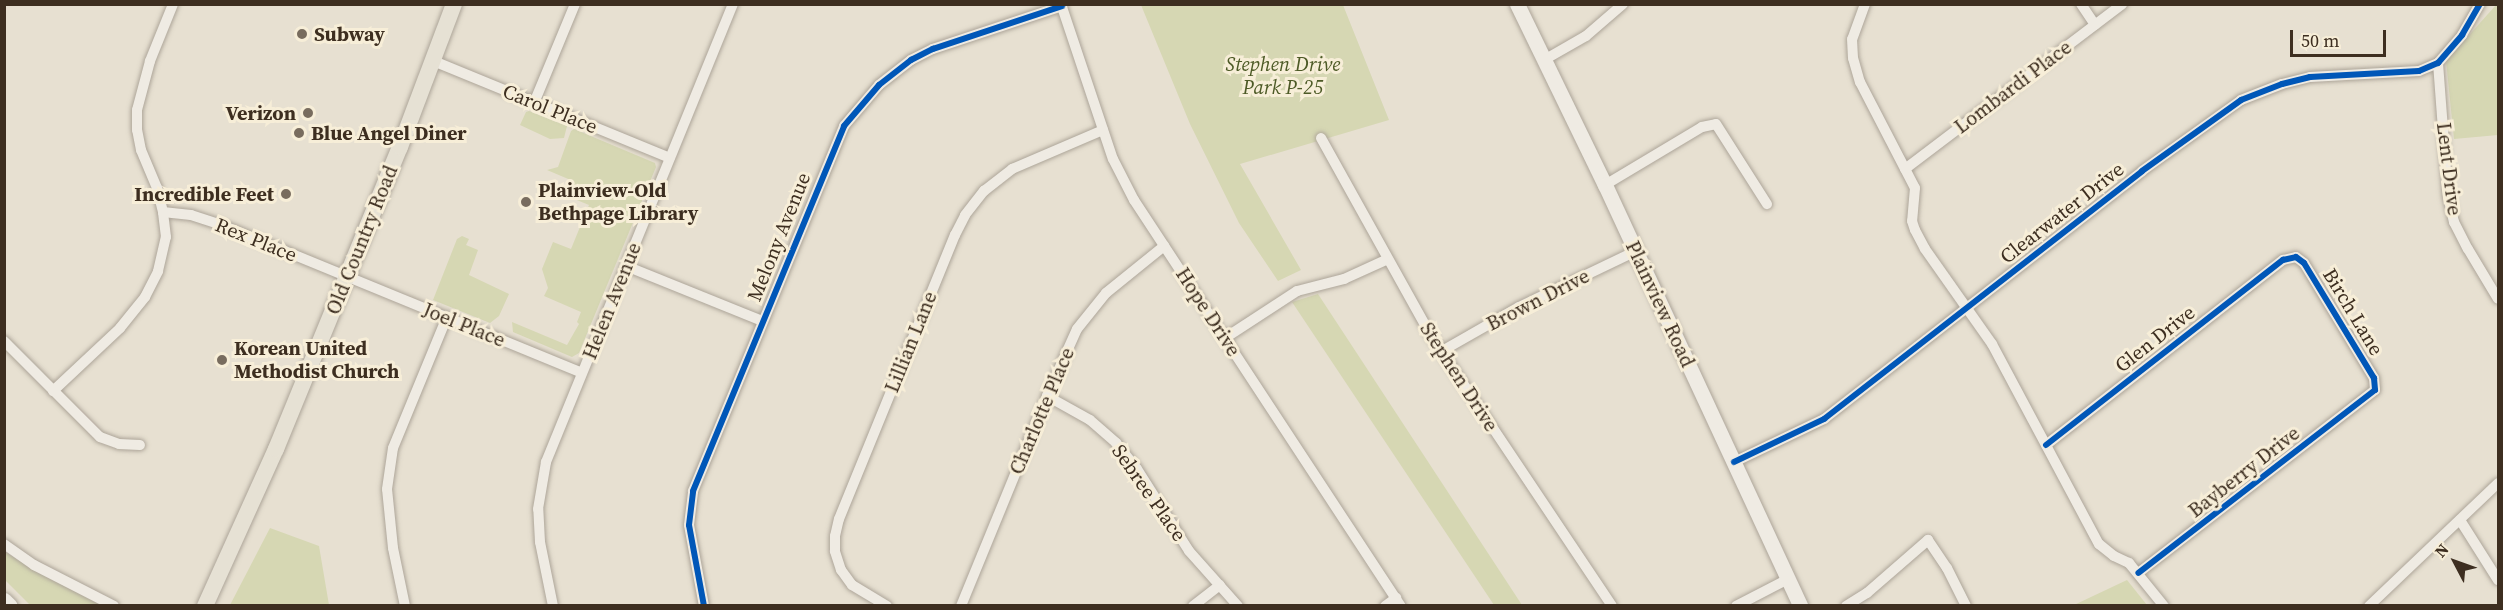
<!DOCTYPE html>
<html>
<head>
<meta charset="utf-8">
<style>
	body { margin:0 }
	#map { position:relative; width:2503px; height:610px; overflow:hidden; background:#e7e0d1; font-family:"Source Serif 4",serif }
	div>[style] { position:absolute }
	.green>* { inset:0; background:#d6d7b3 }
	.roads { filter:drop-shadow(0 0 2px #ada599) drop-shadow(0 0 2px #ada599) }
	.street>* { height:10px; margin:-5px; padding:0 5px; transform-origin:5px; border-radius:5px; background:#efebe3 }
	.secondary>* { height:15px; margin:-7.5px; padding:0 7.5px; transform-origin:7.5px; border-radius:7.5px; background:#efebe3 }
	.primary>* { height:16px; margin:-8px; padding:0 8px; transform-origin:8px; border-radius:8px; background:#e6e1d4 }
	.cycleway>* { height:6px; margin:-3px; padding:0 3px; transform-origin:3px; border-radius:3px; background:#0057b8 }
	.dots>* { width:16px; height:16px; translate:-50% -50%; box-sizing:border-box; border:3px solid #f7eed8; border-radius:50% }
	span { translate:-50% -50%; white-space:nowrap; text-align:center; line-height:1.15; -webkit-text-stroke:6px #f7eed8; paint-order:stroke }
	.poi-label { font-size:20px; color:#3d2e20; font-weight:700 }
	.left { translate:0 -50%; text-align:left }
	.right { translate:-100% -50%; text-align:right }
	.park-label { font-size:20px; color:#4d5a26; font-style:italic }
	.street-label { font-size:20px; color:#3d2e20 }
	.frame { position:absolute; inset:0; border:6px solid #3d2e20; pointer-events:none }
	.north { position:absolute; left:2425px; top:532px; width:60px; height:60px; -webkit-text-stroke:4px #f7eed8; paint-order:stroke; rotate:311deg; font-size:16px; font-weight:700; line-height:24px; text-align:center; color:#3d2e20 }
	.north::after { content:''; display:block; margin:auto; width:21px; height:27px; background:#3d2e20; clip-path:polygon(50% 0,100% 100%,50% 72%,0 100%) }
	.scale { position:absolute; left:2290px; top:30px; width:96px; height:27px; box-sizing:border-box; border:3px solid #3d2e20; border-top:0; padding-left:8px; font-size:18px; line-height:21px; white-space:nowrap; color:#3d2e20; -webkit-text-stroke:4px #f7eed8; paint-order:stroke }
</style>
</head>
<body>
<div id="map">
	<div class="green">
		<div style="clip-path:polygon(1141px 5px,1343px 5px,1389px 120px,1240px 164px,1301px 270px,1278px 281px,1239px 223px,1190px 124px)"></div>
		<div style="clip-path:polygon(2496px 5px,2498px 5px,2498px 135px,2454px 139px,2446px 61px)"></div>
		<div style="clip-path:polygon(529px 111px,567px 126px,564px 138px,550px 139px,520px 125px,526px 112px)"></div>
		<div style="clip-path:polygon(574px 129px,655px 163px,656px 167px,579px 353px,572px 357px,513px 332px,512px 322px,567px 345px,579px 324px,577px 322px,581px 312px,544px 296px,548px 288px,542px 269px,553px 242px,571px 249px,589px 205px,567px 196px,573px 181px,547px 170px,558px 167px,571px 131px)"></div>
		<div style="clip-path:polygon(462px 236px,469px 239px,466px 245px,478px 250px,469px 275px,509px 294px,499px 316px,490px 323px,433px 300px,457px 239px)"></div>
		<div style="clip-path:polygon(1318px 294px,1522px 605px,1494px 605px,1292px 302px)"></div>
		<div style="clip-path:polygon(270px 528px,319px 546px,329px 605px,230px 605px)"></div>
		<div style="clip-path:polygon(5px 552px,30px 567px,100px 605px,30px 605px,5px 580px)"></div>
		<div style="clip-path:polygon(2127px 580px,2147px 605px,2074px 605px)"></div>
	</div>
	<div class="roads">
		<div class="street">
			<div style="left:1061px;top:4px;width:163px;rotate:71.5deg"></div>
			<div style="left:1113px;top:159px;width:46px;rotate:62.9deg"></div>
			<div style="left:1134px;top:200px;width:486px;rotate:56.7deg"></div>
			<div style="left:1865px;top:4px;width:37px;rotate:110deg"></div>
			<div style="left:1852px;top:39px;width:19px;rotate:87deg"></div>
			<div style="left:1853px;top:58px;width:25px;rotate:74deg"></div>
			<div style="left:1860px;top:82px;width:119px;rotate:62.6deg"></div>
			<div style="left:1915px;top:188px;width:33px;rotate:95deg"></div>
			<div style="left:1912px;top:221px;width:9px;rotate:72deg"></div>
			<div style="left:1915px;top:230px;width:21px;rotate:62deg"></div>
			<div style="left:1925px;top:249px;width:116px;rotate:54.8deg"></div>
			<div style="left:1992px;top:344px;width:227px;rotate:61.9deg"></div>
			<div style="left:2099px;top:544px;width:19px;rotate:39deg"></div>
			<div style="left:2114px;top:556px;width:17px;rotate:25deg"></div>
			<div style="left:2129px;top:563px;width:55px;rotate:50.9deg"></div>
			<div style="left:2081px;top:4px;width:25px;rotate:56deg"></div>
			<div style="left:431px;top:60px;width:258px;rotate:22.3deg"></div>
			<div style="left:1544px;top:60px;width:48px;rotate:-29.7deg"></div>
			<div style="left:1586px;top:36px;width:49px;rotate:-40.9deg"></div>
			<div style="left:2438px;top:63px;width:133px;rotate:85.7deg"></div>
			<div style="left:2448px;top:196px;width:27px;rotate:77deg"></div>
			<div style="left:2454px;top:222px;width:30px;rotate:63deg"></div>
			<div style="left:2468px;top:249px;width:58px;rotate:59deg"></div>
			<div style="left:534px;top:103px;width:107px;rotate:-67.5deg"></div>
			<div style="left:1321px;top:138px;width:224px;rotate:60.9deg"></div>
			<div style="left:1430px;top:334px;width:327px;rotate:56.2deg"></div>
			<div style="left:1905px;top:169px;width:273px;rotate:-37.2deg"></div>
			<div style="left:1605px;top:185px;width:113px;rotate:-30.9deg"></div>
			<div style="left:1702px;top:127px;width:14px;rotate:-12deg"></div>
			<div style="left:1716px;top:124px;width:95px;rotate:57.5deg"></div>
			<div style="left:163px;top:212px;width:28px;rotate:6deg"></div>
			<div style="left:191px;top:215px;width:29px;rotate:18deg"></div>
			<div style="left:219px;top:224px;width:392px;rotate:22.3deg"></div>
			<div style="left:626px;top:266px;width:147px;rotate:22deg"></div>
			<div style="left:1225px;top:338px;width:86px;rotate:-33.1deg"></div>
			<div style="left:1297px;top:291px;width:49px;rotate:-14.3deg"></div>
			<div style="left:1344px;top:279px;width:48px;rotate:-24.4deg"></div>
			<div style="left:4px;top:341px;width:136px;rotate:45deg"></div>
			<div style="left:100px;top:437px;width:20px;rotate:20deg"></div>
			<div style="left:119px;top:444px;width:21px;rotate:3deg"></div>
			<div style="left:1442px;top:351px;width:89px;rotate:-29.7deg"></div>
			<div style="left:1519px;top:307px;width:130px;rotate:-25.6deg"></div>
			<div style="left:53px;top:391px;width:92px;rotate:-43.2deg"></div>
			<div style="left:120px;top:328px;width:40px;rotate:-51deg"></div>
			<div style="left:145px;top:297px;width:29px;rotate:-63deg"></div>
			<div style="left:158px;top:271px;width:35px;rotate:-77deg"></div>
			<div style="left:166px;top:237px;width:25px;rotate:-97deg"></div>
			<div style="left:163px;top:212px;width:25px;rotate:-104deg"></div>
			<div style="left:157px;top:188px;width:41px;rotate:-112.8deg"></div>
			<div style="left:141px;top:150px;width:20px;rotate:-101deg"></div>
			<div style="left:137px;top:130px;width:20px;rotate:-90deg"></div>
			<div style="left:137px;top:110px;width:51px;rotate:-75.1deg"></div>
			<div style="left:150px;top:61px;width:61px;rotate:-68deg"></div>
			<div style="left:1047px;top:396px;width:49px;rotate:29.2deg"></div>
			<div style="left:1090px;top:420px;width:35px;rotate:41deg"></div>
			<div style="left:1116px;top:443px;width:33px;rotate:51deg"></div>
			<div style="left:1137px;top:469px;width:97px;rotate:57.6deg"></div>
			<div style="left:1189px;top:551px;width:74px;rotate:48.3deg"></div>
			<div style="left:2046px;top:445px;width:301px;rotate:-38deg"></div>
			<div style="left:2283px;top:260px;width:13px;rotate:-13deg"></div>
			<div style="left:2296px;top:257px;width:10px;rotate:37deg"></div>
			<div style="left:2304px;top:263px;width:135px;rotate:58.7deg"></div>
			<div style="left:2374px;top:378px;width:12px;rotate:85deg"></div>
			<div style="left:2375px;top:390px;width:299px;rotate:142.3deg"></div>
			<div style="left:1734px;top:462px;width:100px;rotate:-25.5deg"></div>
			<div style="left:1824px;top:419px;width:403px;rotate:-37.9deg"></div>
			<div style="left:2142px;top:171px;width:122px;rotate:-35.6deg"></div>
			<div style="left:2241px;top:100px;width:44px;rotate:-21.3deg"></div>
			<div style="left:2282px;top:84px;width:29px;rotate:-14deg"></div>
			<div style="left:2310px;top:77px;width:109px;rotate:-3.2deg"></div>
			<div style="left:2419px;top:71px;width:21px;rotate:-23deg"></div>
			<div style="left:2438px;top:63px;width:37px;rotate:-49deg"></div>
			<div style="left:2462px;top:35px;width:36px;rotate:-60deg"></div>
			<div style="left:2460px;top:520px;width:71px;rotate:57.7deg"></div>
			<div style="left:4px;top:544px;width:37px;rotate:35deg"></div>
			<div style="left:34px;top:565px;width:90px;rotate:27.1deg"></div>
			<div style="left:405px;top:606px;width:59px;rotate:-101.7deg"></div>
			<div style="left:393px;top:548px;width:59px;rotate:-95.8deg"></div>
			<div style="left:387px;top:489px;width:41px;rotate:-81.7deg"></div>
			<div style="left:393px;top:448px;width:142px;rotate:-67.6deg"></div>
			<div style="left:553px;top:606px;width:65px;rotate:-101.5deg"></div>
			<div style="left:540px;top:542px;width:33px;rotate:-93deg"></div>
			<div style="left:538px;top:509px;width:48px;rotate:-80.3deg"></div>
			<div style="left:546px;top:462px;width:495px;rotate:-67.8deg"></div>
			<div style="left:704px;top:606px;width:82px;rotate:-100.5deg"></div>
			<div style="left:689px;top:525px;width:34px;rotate:-83deg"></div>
			<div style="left:693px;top:491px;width:395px;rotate:-67.5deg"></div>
			<div style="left:844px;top:126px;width:54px;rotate:-49.5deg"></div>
			<div style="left:879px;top:85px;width:41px;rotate:-38deg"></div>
			<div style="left:911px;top:60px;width:25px;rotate:-27deg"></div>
			<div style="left:933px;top:49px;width:136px;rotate:-18.4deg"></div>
			<div style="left:887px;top:606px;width:41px;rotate:-149deg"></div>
			<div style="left:852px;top:585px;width:19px;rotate:-126deg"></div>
			<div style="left:841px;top:570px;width:20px;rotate:-108deg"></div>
			<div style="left:835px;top:551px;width:15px;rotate:-90deg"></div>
			<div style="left:835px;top:536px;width:17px;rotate:-77deg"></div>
			<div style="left:839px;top:519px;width:307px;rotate:-67.8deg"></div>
			<div style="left:955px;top:235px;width:22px;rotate:-63deg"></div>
			<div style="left:965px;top:215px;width:31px;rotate:-52deg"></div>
			<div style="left:984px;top:191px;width:36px;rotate:-38deg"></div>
			<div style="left:1012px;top:169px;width:99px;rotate:-23.2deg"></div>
			<div style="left:961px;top:606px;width:227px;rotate:-67.7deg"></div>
			<div style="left:1047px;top:396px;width:73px;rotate:-65.9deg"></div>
			<div style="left:1077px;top:329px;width:46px;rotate:-51.1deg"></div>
			<div style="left:1106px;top:293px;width:75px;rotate:-39deg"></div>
			<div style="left:1193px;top:606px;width:34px;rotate:-38deg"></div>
			<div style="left:1385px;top:606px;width:14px;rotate:-36deg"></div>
			<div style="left:1736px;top:606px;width:59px;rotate:-27.4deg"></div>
			<div style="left:1846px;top:606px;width:25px;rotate:-32deg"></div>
			<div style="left:1867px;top:593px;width:81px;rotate:-41deg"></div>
			<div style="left:1928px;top:540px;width:34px;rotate:56deg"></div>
			<div style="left:1947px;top:568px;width:42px;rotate:63.4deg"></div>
			<div style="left:2369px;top:606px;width:178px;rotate:-43.6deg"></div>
		</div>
		<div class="secondary">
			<div style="left:1517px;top:4px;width:201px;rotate:64.1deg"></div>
			<div style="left:1605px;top:185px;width:464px;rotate:65.1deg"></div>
			<div style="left:4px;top:600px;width:8px;rotate:45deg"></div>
		</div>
		<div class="primary">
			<div style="left:205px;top:606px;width:172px;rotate:-65.7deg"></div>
			<div style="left:276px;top:449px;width:326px;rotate:-67.7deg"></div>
			<div style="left:400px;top:147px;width:153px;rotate:-69.3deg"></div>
		</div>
	</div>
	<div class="cycleway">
		<div style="left:2046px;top:445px;width:301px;rotate:-38deg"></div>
		<div style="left:2283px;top:260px;width:13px;rotate:-13deg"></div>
		<div style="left:2296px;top:257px;width:10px;rotate:37deg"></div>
		<div style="left:2304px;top:263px;width:135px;rotate:58.7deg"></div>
		<div style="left:2374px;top:378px;width:12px;rotate:85deg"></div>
		<div style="left:2375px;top:390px;width:299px;rotate:142.3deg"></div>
		<div style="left:1734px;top:462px;width:100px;rotate:-25.5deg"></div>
		<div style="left:1824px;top:419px;width:403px;rotate:-37.9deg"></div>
		<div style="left:2142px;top:171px;width:122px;rotate:-35.6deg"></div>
		<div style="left:2241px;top:100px;width:44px;rotate:-21.3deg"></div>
		<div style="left:2282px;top:84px;width:29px;rotate:-14deg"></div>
		<div style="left:2310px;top:77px;width:109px;rotate:-3.2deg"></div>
		<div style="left:2419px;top:71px;width:21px;rotate:-23deg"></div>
		<div style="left:2438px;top:63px;width:37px;rotate:-49deg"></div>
		<div style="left:2462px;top:35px;width:36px;rotate:-60deg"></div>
		<div style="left:704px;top:606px;width:82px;rotate:-100.5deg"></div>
		<div style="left:689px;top:525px;width:34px;rotate:-83deg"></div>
		<div style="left:693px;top:491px;width:395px;rotate:-67.5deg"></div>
		<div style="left:844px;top:126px;width:54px;rotate:-49.5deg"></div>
		<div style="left:879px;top:85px;width:41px;rotate:-38deg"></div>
		<div style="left:911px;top:60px;width:25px;rotate:-27deg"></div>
		<div style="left:933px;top:49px;width:136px;rotate:-18.4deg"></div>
	</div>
	<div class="dots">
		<div style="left:302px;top:34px;background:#786c5e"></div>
		<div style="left:308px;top:113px;background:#786c5e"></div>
		<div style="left:299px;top:133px;background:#786c5e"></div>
		<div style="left:286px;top:194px;background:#786c5e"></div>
		<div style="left:526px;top:202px;background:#786c5e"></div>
		<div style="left:222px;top:360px;background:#786c5e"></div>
	</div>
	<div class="poi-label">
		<span class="left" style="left:314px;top:34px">Subway</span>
		<span class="right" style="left:296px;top:113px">Verizon</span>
		<span class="left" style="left:311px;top:133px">Blue Angel Diner</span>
		<span class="left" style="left:538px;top:202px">Plainview-Old<br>Bethpage Library</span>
		<span class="right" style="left:274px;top:194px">Incredible Feet</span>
		<span class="left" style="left:234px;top:360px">Korean United<br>Methodist Church</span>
	</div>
	<div class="park-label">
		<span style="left:1283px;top:76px">Stephen Drive<br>Park P-25</span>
	</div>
	<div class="street-label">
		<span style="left:2013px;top:87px;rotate:-37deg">Lombardi Place</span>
		<span style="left:550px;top:109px;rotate:22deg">Carol Place</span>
		<span style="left:2449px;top:169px;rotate:83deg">Lent Drive</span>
		<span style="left:2062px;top:213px;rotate:-38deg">Clearwater Drive</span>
		<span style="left:779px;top:237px;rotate:-68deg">Melony Avenue</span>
		<span style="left:256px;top:240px;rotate:22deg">Rex Place</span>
		<span style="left:362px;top:240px;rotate:-68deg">Old Country Road</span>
		<span style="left:1538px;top:300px;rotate:-27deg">Brown Drive</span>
		<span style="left:612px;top:301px;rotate:-68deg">Helen Avenue</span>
		<span style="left:1660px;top:304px;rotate:65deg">Plainview Road</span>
		<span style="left:1208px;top:312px;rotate:57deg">Hope Drive</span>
		<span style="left:2353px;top:312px;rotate:59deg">Birch Lane</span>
		<span style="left:464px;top:325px;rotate:22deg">Joel Place</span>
		<span style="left:2155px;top:339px;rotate:-38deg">Glen Drive</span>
		<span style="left:911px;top:342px;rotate:-68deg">Lillian Lane</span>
		<span style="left:1459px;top:377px;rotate:57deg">Stephen Drive</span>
		<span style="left:1042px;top:411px;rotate:-67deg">Charlotte Place</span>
		<span style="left:2244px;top:472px;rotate:-38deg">Bayberry Drive</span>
		<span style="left:1149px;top:493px;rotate:55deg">Sebree Place</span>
	</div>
	<div class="frame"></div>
	<div class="north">N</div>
	<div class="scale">50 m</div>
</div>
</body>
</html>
